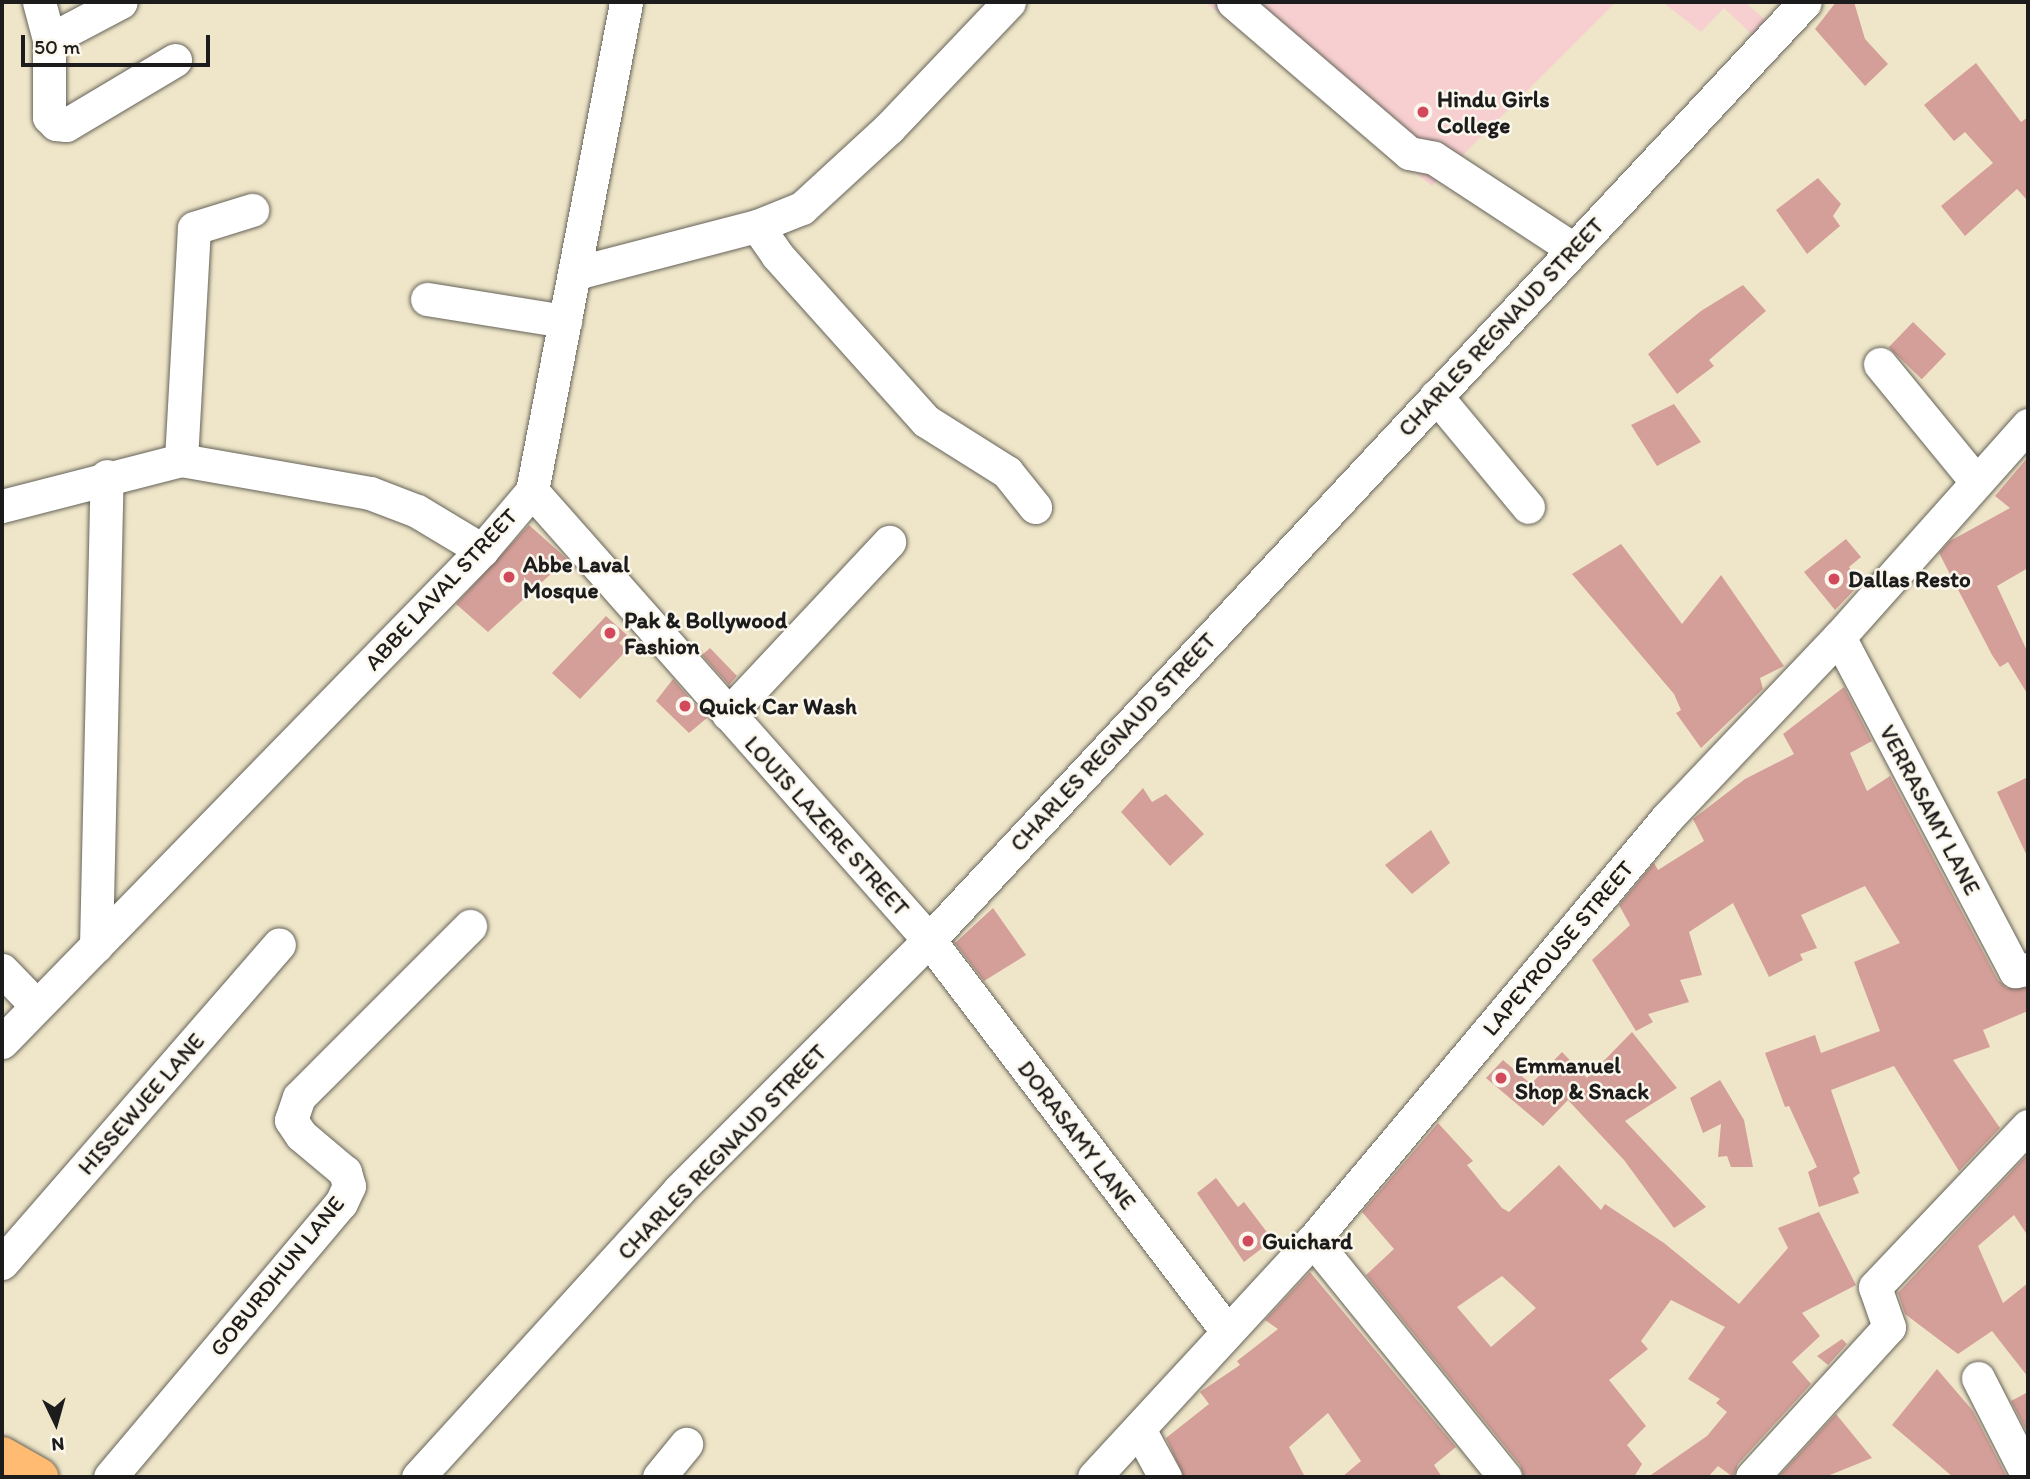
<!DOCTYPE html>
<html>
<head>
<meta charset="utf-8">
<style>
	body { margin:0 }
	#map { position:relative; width:2030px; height:1479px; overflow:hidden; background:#efe6c9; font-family:Itim,sans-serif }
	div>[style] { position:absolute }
	.built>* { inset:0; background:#f7cfd0 }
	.building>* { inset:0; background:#d59f99; transform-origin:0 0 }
	.roads { filter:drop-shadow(0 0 2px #666359) drop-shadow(0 0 2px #666359) }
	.minor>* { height:33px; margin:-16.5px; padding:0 16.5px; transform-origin:16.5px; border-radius:16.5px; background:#fff }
	.major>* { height:38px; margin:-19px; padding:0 19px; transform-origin:19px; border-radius:19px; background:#ffbb71 }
	.dots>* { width:19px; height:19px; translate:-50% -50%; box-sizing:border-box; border:4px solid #fbf7ec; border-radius:50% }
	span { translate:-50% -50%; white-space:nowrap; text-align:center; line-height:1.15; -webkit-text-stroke:5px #fbf7ec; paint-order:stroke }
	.poi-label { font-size:23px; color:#1c1c1c; font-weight:700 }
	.left { translate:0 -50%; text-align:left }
	.street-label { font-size:23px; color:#1c1c1c }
	.frame { position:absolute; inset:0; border:4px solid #1c1c1c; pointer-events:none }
	.north { position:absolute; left:21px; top:1388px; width:70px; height:70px; -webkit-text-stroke:5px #fbf7ec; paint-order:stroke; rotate:175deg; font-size:19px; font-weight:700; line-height:28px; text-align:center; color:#1c1c1c }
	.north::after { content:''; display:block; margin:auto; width:24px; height:32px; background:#1c1c1c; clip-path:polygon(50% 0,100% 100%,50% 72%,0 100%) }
	.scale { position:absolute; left:21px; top:35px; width:189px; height:32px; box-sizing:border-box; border:4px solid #1c1c1c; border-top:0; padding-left:9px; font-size:21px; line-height:24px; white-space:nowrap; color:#1c1c1c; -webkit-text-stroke:5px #fbf7ec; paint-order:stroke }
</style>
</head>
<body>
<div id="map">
	<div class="built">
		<div style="clip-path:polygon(1205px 2px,1616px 2px,1432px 186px)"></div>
		<div style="clip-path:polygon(1662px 2px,1745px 2px,1777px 30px,1763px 45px,1724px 8px,1701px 32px)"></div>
	</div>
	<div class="building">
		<div style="clip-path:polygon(1836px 2px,1854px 2px,1865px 39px,1888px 64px,1865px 86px,1815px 29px)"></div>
		<div style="clip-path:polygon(1976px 63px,2021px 122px,2028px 117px,2028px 201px,2017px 189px,1965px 236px,1941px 206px,1993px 163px,1965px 132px,1954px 141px,1924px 105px)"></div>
		<div style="clip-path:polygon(1818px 178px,1841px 204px,1833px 216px,1840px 226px,1807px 254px,1776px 210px)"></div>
		<div style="clip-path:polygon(1743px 285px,1766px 311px,1709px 360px,1714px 366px,1677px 394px,1648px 354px,1701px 311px)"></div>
		<div style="left:1913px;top:322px;width:46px;height:35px;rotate:44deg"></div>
		<div style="clip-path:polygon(1674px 404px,1701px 442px,1657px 466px,1631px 425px)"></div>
		<div style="clip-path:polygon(2028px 457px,2028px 568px,1997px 586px,2028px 653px,2028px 695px,2008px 662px,2000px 667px,1992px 655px,1939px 553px,1950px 541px,2010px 508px,1995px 496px)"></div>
		<div style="clip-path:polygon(529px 525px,567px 559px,488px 632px,456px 604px)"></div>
		<div style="clip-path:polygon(1846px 539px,1861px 557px,1849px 567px,1861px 583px,1835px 610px,1804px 572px)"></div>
		<div style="clip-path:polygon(1621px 544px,1682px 624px,1721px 575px,1784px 666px,1760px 678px,1763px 689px,1701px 748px,1676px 713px,1681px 710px,1674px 694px,1572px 574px)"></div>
		<div style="clip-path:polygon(606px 616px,627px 635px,619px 643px,627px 650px,580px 699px,552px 673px)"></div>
		<div style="clip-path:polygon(710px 648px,737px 676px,729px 685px,702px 655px)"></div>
		<div style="clip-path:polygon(673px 679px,707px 718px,689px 733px,656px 701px)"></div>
		<div style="clip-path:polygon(1844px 687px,1872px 741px,1850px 753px,1867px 791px,1890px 776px,1998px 980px,2007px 988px,2028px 988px,2028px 1011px,1983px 1030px,1990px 1047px,1953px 1060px,2000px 1128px,1959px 1171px,1894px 1066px,1831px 1090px,1860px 1173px,1853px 1178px,1859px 1193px,1819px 1207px,1808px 1172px,1817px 1167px,1789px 1106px,1785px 1107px,1765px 1053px,1815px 1035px,1821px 1053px,1880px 1031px,1854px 962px,1900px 943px,1865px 886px,1801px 915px,1817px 948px,1800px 954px,1803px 960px,1769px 977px,1733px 903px,1689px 932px,1702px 975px,1680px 980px,1689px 1002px,1648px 1014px,1653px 1022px,1636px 1031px,1592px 960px,1630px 925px,1619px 905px,1654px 863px,1658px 870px,1704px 841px,1693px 819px,1745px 779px,1794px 754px,1783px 734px)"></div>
		<div style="clip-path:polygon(2028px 777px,2028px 858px,1997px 792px)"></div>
		<div style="clip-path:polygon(1143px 788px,1152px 802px,1166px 794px,1204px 834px,1170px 866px,1121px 812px)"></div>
		<div style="clip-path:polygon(1431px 830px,1450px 863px,1412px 894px,1385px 865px)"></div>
		<div style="clip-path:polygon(993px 908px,1026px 955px,984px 981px,955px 943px)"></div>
		<div style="clip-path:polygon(1632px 1032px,1677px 1088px,1625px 1121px,1706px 1207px,1674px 1228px,1624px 1160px,1568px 1100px,1543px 1126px,1486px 1078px,1503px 1060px,1531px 1084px,1562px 1052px,1587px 1078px)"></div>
		<div style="clip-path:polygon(1720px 1080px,1744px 1120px,1753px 1167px,1731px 1167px,1727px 1156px,1718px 1157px,1721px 1124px,1703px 1133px,1690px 1098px)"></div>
		<div style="clip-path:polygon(evenodd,1438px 1123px,1473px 1161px,1467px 1165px,1502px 1208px,1509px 1212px,1559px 1165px,1601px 1210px,1605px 1204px,1664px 1243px,1739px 1304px,1788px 1248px,1778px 1228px,1819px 1212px,1856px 1285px,1802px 1313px,1820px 1336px,1792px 1362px,1811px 1384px,1738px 1464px,1733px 1477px,1718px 1466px,1708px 1477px,1648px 1477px,1707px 1436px,1727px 1412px,1716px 1403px,1720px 1399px,1688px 1379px,1725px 1327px,1671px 1300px,1641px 1341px,1648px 1349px,1609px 1380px,1646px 1426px,1627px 1445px,1642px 1464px,1634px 1477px,1524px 1477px,1520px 1465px,1366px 1275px,1394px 1249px,1362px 1212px,1438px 1123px,1502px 1276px,1536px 1308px,1491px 1347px,1457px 1307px,1502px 1276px)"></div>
		<div style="clip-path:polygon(2028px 1154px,2028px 1236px,2014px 1215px,1978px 1246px,2003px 1303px,2028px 1283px,2028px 1377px,1992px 1331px,1958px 1354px,1905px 1314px,1898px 1293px)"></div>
		<div style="clip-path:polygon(1216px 1178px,1238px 1207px,1244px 1202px,1273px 1240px,1244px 1262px,1197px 1193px)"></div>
		<div style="clip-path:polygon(1310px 1272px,1456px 1447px,1434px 1465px,1442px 1477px,1342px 1477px,1361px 1461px,1328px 1413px,1289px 1447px,1305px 1477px,1184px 1477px,1166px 1438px,1209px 1404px,1200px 1392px,1240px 1365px,1237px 1361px,1278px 1329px,1265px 1320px)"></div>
		<div style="clip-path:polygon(1842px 1339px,1847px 1344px,1828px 1365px,1817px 1356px)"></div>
		<div style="clip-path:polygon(1937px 1369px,1973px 1411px,2007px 1477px,1953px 1477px,1892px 1425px)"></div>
		<div style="clip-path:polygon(2028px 1392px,2028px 1434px,2011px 1401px)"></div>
		<div style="clip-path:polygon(1836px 1414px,1872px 1458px,1825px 1477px,1778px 1477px)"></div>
	</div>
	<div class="roads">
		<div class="minor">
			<div style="left:39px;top:2px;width:39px;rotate:75deg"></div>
			<div style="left:49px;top:40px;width:77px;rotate:90deg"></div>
			<div style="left:49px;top:117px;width:10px;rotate:45deg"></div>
			<div style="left:56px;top:124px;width:10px;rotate:6deg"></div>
			<div style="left:66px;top:125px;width:127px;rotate:-30.8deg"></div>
			<div style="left:1233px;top:2px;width:232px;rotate:40.6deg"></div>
			<div style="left:1409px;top:153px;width:25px;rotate:11deg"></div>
			<div style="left:1434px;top:158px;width:166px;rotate:33.2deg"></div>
			<div style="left:49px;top:40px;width:81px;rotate:-27.8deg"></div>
			<div style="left:757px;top:226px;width:35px;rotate:55deg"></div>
			<div style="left:777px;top:255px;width:223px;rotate:48.1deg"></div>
			<div style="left:926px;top:421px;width:96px;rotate:32.2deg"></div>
			<div style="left:1007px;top:472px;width:45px;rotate:51.3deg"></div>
			<div style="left:576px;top:273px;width:187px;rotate:-14.6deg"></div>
			<div style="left:757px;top:226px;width:48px;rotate:-21.8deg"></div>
			<div style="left:802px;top:208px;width:118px;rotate:-42.6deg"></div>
			<div style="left:889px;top:128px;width:174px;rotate:-46.4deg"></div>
			<div style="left:427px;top:299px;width:140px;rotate:9.1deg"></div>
			<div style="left:1880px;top:364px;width:150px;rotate:50.7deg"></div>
			<div style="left:1436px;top:396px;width:144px;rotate:50.3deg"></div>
			<div style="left:181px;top:460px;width:232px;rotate:-86.8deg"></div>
			<div style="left:194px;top:228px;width:61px;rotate:-17.2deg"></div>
			<div style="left:532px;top:491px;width:599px;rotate:48.52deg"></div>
			<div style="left:929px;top:940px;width:490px;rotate:52.7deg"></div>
			<div style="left:2px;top:506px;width:185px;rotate:-14.4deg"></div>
			<div style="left:181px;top:460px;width:192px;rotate:9.9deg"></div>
			<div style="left:370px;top:493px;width:50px;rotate:21deg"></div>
			<div style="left:417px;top:511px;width:76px;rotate:31deg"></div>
			<div style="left:1839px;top:637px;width:378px;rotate:62.2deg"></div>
			<div style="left:2015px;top:971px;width:13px;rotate:-9deg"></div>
			<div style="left:728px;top:714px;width:236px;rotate:-46.9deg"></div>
			<div style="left:96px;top:946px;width:470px;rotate:-88.7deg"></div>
			<div style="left:2px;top:970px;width:49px;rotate:45.8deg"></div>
			<div style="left:2px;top:1042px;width:687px;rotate:-45.71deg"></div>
			<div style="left:482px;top:550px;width:77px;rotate:-49.7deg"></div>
			<div style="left:532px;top:491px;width:498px;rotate:-79.1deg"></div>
			<div style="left:1313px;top:1240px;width:305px;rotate:51deg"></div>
			<div style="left:2px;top:1263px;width:422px;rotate:-49deg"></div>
			<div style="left:1978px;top:1378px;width:110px;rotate:63deg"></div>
			<div style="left:1139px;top:1429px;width:55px;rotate:61.6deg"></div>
			<div style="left:110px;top:1477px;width:358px;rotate:-49.9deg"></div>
			<div style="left:341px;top:1203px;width:19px;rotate:-65deg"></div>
			<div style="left:349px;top:1186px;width:15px;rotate:-106deg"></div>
			<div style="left:345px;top:1172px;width:57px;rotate:-139.9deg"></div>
			<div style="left:301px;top:1135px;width:18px;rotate:-124deg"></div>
			<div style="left:291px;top:1120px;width:24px;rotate:-71deg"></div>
			<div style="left:299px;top:1097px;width:242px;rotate:-45deg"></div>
			<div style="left:418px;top:1477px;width:388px;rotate:-47.7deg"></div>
			<div style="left:679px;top:1190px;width:354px;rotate:-45deg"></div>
			<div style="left:929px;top:940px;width:1283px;rotate:-46.96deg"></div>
			<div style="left:659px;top:1477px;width:43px;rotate:-50.7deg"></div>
			<div style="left:1094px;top:1477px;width:323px;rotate:-47.3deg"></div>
			<div style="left:1313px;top:1240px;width:551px;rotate:-50.01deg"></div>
			<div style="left:1667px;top:818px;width:250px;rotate:-46.5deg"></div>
			<div style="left:1839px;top:637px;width:284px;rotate:-48.3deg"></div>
			<div style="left:1752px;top:1477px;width:203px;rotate:-47.6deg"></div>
			<div style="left:1889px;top:1327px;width:42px;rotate:-109.3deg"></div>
			<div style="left:1875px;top:1287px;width:222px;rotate:-46.5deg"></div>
		</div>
		<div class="major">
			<div style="left:2px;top:1456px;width:43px;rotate:29.6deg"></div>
		</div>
	</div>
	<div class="dots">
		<div style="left:1423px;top:112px;background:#d1495b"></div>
		<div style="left:509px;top:577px;background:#d1495b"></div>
		<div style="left:1834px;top:579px;background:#d1495b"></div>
		<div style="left:610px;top:633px;background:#d1495b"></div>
		<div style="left:685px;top:706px;background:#d1495b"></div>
		<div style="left:1501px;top:1078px;background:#d1495b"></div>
		<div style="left:1248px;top:1241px;background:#d1495b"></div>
	</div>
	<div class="poi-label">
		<span class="left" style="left:1437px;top:112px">Hindu Girls<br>College</span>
		<span class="left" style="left:523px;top:577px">Abbe Laval<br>Mosque</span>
		<span class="left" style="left:1848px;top:579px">Dallas Resto</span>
		<span class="left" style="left:624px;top:633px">Pak &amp; Bollywood<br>Fashion</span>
		<span class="left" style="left:699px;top:706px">Quick Car Wash</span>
		<span class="left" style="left:1515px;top:1078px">Emmanuel<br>Shop &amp; Snack</span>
		<span class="left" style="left:1262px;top:1241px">Guichard</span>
	</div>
	<div class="street-label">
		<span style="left:1501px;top:327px;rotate:-47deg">CHARLES REGNAUD STREET</span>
		<span style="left:441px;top:589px;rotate:-47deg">ABBE LAVAL STREET</span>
		<span style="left:1113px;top:742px;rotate:-47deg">CHARLES REGNAUD STREET</span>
		<span style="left:1930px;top:810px;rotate:62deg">VERRASAMY LANE</span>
		<span style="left:827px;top:826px;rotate:48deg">LOUIS LAZERE STREET</span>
		<span style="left:1558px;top:948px;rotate:-50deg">LAPEYROUSE STREET</span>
		<span style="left:141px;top:1104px;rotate:-49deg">HISSEWJEE LANE</span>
		<span style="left:1077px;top:1135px;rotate:53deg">DORASAMY LANE</span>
		<span style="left:722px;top:1152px;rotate:-46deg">CHARLES REGNAUD STREET</span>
		<span style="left:277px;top:1276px;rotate:-51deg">GOBURDHUN LANE</span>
	</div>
	<div class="frame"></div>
	<div class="north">N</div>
	<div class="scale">50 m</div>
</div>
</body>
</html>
